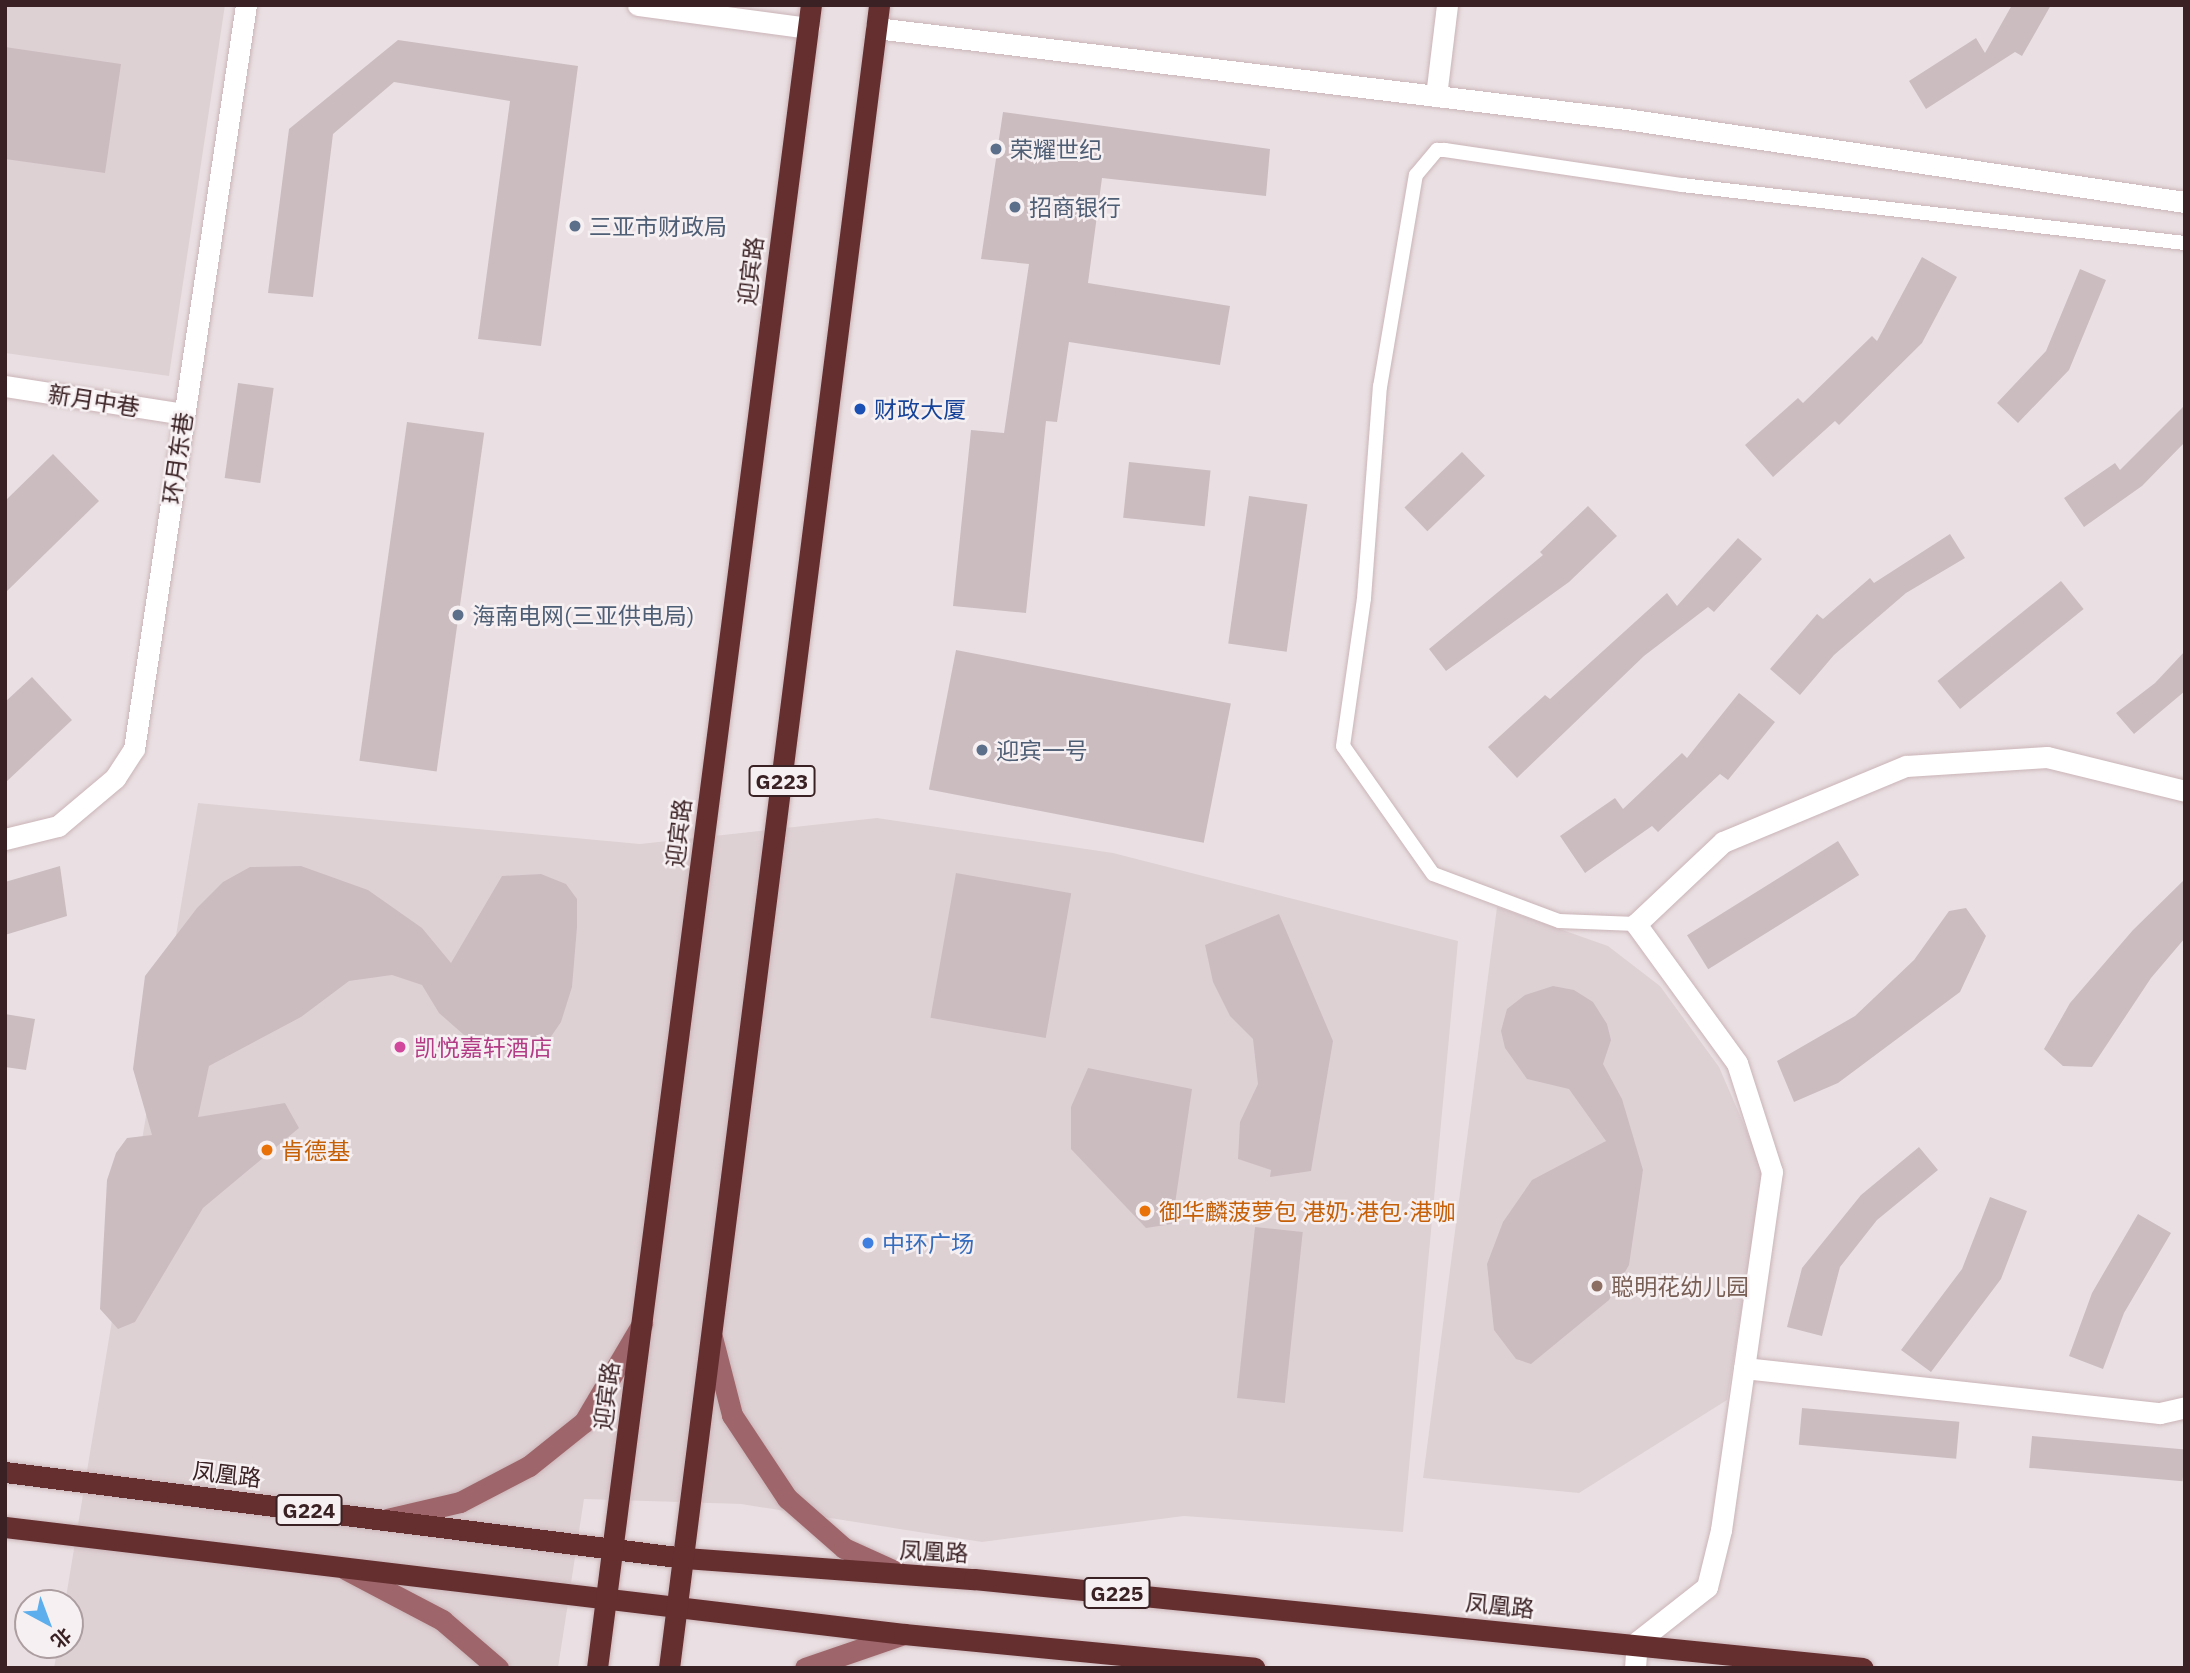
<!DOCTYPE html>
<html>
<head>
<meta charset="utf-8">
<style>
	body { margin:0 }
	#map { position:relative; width:2190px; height:1673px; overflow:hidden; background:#eae0e3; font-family:"IBM Plex Sans","Noto Sans SC",sans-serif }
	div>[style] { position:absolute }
	.built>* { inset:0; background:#ded1d4 }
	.building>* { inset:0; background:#cbbcc0; transform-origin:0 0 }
	.roads { filter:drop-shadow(0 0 2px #cab4b8) drop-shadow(0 0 2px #cab4b8) }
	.lane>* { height:14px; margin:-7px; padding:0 7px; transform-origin:7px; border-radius:7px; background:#fff }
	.street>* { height:21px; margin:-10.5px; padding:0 10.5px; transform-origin:10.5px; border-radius:10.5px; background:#fff }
	.secondary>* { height:21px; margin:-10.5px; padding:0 10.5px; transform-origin:10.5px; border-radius:10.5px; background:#fff }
	.primary>* { height:21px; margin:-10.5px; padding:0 10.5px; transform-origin:10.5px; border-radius:10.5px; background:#9e666a }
	.highway>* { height:21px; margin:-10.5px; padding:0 10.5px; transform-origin:10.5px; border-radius:10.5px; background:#652f30 }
	.dots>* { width:19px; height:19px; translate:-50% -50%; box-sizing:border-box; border:4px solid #f7f0f2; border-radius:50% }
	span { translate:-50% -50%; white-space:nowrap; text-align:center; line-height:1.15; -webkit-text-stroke:5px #f7f0f2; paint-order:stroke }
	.shield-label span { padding:2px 5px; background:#f7f0f2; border:2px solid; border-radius:5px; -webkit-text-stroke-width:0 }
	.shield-label { font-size:21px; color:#3a2124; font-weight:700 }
	.service-label { font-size:23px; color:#4e5e75 }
	.left { translate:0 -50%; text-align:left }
	.street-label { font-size:23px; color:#3a2124 }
	.transit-label { font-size:23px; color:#164399 }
	.hotel-label { font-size:23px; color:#b23c85 }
	.food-label { font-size:23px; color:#c56008 }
	.shop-label { font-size:23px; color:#366cbe }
	.education-label { font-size:23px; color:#785e54 }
	.frame { position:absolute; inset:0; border:7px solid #3a2124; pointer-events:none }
	.north { position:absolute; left:14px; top:1589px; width:70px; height:70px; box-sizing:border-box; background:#f7f0f2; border:2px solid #ab9da0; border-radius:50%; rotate:139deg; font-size:19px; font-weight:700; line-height:28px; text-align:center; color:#3a2124 }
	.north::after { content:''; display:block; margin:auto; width:24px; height:32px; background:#5caeec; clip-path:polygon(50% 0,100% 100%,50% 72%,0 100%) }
</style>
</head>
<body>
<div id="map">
	<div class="built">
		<div style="clip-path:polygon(5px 5px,225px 5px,169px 376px,5px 353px)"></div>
		<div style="clip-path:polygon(198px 803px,640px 844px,877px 818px,1113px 853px,1458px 941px,1403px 1532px,1184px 1516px,982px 1542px,741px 1504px,584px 1499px,558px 1668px,54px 1668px,58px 1645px,70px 1645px,70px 1603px,65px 1603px)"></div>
		<div style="clip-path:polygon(1497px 907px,1608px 946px,1660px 986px,1719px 1067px,1764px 1171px,1727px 1400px,1579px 1493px,1423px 1478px)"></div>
	</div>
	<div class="building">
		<div style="clip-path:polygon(2012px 5px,2051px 5px,2022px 56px,2015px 52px,1926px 109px,1909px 81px,1976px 38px,1985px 53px)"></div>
		<div style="clip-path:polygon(398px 40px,578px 66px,541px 346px,478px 339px,510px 101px,394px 82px,333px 134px,313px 297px,268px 293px,289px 129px)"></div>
		<div style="clip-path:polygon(5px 47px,121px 64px,105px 173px,5px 159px)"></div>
		<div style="clip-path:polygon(1003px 112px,1270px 149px,1266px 196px,1102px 178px,1088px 283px,1230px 306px,1220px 365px,1069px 342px,1057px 422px,1046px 421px,1026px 613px,953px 606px,971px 430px,1004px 433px,1029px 264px,981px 259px)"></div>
		<div style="clip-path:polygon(1922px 257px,1957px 277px,1922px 343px,1839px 425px,1835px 421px,1773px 477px,1745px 445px,1798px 398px,1803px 403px,1872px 336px,1877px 341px)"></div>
		<div style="clip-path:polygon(2080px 269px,2106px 280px,2069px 370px,2018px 423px,1997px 403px,2046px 351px)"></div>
		<div style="left:238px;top:383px;width:36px;height:96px;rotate:8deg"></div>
		<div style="clip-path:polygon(2185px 405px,2185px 442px,2142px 486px,2084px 527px,2064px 498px,2115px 463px,2120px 470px)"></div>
		<div style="left:407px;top:422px;width:78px;height:342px;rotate:8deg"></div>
		<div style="left:1462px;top:452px;width:33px;height:80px;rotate:46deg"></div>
		<div style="clip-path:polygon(53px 454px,99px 501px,5px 593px,5px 501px)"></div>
		<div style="left:1129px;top:462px;width:82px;height:56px;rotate:6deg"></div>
		<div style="left:1249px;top:496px;width:59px;height:149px;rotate:8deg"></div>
		<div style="clip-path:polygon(1588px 506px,1617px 536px,1569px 582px,1446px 671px,1429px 649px,1543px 555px,1540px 552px)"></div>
		<div style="clip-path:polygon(1950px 534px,1965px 558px,1906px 593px,1834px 655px,1800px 695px,1770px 669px,1817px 614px,1823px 619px,1870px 578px,1874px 583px)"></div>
		<div style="clip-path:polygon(1738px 538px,1762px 559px,1714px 612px,1708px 607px,1644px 656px,1517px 778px,1488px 747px,1545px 695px,1550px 699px,1667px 593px,1677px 606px)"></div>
		<div style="left:2061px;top:581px;width:36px;height:159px;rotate:51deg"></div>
		<div style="left:956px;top:650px;width:280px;height:142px;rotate:11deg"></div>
		<div style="clip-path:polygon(2185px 651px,2185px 691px,2134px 734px,2116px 713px,2155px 683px)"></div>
		<div style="clip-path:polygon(32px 677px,72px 720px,5px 783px,5px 702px)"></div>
		<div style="clip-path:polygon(1739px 693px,1775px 722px,1728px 780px,1720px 774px,1658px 832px,1652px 826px,1585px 873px,1560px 836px,1615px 798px,1623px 809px,1682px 753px,1687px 758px)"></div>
		<div style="left:1838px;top:841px;width:40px;height:178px;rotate:58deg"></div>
		<div style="clip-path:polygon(60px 866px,67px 916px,5px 935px,5px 882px)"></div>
		<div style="clip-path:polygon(301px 866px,368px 890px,422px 928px,451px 963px,502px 876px,541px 874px,566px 884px,577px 899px,577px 927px,572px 987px,561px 1022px,548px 1041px,512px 1051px,480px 1049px,439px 1013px,422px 985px,392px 975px,349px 981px,301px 1017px,209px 1066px,198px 1117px,285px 1103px,299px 1128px,203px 1208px,135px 1322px,118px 1329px,100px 1309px,107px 1180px,116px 1153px,127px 1138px,152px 1135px,133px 1069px,145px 976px,197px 908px,223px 882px,250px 867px)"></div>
		<div style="left:956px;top:873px;width:117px;height:147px;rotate:10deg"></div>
		<div style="clip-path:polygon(2185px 879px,2185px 938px,2151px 978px,2092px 1067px,2063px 1066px,2044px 1049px,2070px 1003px,2133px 930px)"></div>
		<div style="clip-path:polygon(1966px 908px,1986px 936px,1960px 992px,1838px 1083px,1794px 1102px,1777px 1061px,1855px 1016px,1914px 960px,1949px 911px)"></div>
		<div style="clip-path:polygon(1279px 914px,1333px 1041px,1311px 1171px,1270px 1177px,1271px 1170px,1238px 1159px,1240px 1122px,1258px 1084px,1253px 1039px,1230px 1016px,1213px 982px,1205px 945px)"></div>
		<div style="clip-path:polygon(1553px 986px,1574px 990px,1593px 1002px,1607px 1024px,1611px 1040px,1603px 1064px,1622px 1099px,1643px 1170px,1629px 1265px,1609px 1300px,1531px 1364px,1516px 1359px,1494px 1330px,1487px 1264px,1503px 1222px,1532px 1180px,1606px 1141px,1569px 1089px,1527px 1079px,1505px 1048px,1501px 1031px,1507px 1009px,1525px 995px)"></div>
		<div style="clip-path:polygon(5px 1014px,35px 1019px,26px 1070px,5px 1067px)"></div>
		<div style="clip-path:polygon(1088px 1068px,1192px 1089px,1172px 1224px,1146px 1228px,1071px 1149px,1071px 1107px)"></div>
		<div style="clip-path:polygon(1919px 1147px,1938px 1170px,1877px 1220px,1840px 1267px,1822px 1336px,1787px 1327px,1802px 1268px,1861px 1195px)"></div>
		<div style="clip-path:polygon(1990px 1197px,2027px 1211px,2001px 1279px,1931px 1372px,1901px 1350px,1962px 1269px)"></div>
		<div style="clip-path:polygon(2138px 1214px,2171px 1233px,2124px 1313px,2103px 1369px,2069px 1356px,2092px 1293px)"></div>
		<div style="left:1255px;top:1227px;width:48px;height:172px;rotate:6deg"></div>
		<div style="left:1802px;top:1408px;width:158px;height:37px;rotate:5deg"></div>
		<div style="left:2032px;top:1436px;width:154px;height:32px;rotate:5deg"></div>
	</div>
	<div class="roads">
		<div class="lane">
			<div style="left:1636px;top:924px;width:77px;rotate:-177.8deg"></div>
			<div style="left:1559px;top:921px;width:134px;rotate:-159.5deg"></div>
			<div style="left:1433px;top:874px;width:156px;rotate:-125.1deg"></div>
			<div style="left:1343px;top:746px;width:149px;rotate:-81.9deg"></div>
			<div style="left:1364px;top:598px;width:212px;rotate:-85.7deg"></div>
			<div style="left:1380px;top:387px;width:215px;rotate:-80.4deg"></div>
			<div style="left:1416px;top:175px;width:33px;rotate:-50deg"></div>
			<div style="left:1437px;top:150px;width:8px"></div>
			<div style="left:1445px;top:150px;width:240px;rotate:8.4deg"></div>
			<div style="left:1682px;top:185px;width:506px;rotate:6.58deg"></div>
		</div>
		<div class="street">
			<div style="left:876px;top:28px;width:756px;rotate:6.92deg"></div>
			<div style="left:1626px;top:119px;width:565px;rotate:8.45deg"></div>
			<div style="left:1436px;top:96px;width:92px;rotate:-83.1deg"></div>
			<div style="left:1744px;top:1368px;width:418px;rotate:6.2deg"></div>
			<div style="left:2160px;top:1413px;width:26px;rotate:-13deg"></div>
			<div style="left:1635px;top:1668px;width:26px;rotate:-86deg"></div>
			<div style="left:1637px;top:1642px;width:89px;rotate:-38.2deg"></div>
			<div style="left:1707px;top:1587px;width:59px;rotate:-76.2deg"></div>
			<div style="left:1721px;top:1530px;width:362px;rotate:-81.9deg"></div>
			<div style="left:1772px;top:1172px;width:114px;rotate:-107.8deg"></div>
			<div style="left:1737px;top:1063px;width:172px;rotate:-126deg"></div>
			<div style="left:1636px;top:924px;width:120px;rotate:-43.3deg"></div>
			<div style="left:1723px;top:842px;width:198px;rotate:-22.6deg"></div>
			<div style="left:1906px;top:766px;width:141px;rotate:-3.7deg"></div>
			<div style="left:2047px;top:757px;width:142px;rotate:13.8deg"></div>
		</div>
		<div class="secondary">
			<div style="left:638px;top:5px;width:172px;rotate:7.7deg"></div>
			<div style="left:5px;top:386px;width:181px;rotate:8.9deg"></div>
			<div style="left:5px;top:839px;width:55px;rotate:-13.8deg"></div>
			<div style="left:58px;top:826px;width:75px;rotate:-40.1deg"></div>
			<div style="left:115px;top:778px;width:35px;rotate:-57deg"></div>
			<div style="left:134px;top:749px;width:752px;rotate:-81.44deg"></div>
		</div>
		<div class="primary">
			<div style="left:712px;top:1337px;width:81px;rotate:75.6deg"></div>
			<div style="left:732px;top:1415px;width:100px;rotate:56.5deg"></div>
			<div style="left:787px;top:1498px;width:76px;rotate:41.3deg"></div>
			<div style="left:844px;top:1548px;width:60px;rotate:24.4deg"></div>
			<div style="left:387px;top:1519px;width:75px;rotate:-13.1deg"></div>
			<div style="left:460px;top:1502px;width:78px;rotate:-27.6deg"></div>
			<div style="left:529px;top:1466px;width:70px;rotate:-38.7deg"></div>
			<div style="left:584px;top:1422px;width:114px;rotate:-59.4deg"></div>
			<div style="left:345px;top:1569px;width:110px;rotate:27.7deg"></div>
			<div style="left:442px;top:1620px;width:74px;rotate:40.6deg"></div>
			<div style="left:805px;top:1668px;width:105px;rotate:-19deg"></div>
		</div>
		<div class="highway">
			<div style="left:5px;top:1472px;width:685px;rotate:7.21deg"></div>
			<div style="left:685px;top:1558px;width:290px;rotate:4.2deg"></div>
			<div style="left:974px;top:1579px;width:893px;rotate:5.72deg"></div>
			<div style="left:5px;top:1527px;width:905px;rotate:6.79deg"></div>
			<div style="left:904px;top:1634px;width:352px;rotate:5.5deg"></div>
			<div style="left:597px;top:1668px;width:1677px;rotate:-82.67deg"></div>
			<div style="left:669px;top:1668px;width:1676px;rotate:-82.8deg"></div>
		</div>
	</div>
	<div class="dots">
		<div style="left:996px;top:149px;background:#5c6f8a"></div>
		<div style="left:1015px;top:207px;background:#5c6f8a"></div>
		<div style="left:575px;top:226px;background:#5c6f8a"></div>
		<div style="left:860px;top:409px;background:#1a4fb4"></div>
		<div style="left:458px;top:615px;background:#5c6f8a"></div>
		<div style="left:982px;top:750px;background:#5c6f8a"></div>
		<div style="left:400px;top:1047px;background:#d1479c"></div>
		<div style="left:267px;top:1150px;background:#e8710a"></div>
		<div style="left:1145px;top:1211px;background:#e8710a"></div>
		<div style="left:868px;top:1243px;background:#3f7fe0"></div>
		<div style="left:1597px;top:1286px;background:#8d6e63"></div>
	</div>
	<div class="shield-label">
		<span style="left:782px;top:781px">G223</span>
		<span style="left:309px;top:1510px">G224</span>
		<span style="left:1117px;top:1593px">G225</span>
	</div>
	<div class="service-label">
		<span class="left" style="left:1010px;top:149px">荣耀世纪</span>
		<span class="left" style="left:1029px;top:207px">招商银行</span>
		<span class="left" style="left:589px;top:226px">三亚市财政局</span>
		<span class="left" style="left:472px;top:615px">海南电网(三亚供电局)</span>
		<span class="left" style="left:996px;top:750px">迎宾一号</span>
	</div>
	<div class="street-label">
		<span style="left:750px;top:271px;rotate:-83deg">迎宾路</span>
		<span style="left:94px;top:400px;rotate:9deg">新月中巷</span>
		<span style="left:177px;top:458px;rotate:-82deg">环月东巷</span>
		<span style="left:678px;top:833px;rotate:-83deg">迎宾路</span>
		<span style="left:606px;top:1396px;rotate:-83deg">迎宾路</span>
		<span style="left:227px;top:1474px;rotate:7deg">凤凰路</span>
		<span style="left:934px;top:1551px;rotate:3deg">凤凰路</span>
		<span style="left:1500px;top:1605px;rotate:6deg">凤凰路</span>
	</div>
	<div class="transit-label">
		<span class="left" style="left:874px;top:409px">财政大厦</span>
	</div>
	<div class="hotel-label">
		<span class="left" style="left:414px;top:1047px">凯悦嘉轩酒店</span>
	</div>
	<div class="food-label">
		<span class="left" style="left:281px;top:1150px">肯德基</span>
		<span class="left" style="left:1159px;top:1211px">御华麟菠萝包 港奶·港包·港咖</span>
	</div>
	<div class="shop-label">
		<span class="left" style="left:882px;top:1243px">中环广场</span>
	</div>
	<div class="education-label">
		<span class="left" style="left:1611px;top:1286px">聪明花幼儿园</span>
	</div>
	<div class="frame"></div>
	<div class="north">北</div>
</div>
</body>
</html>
